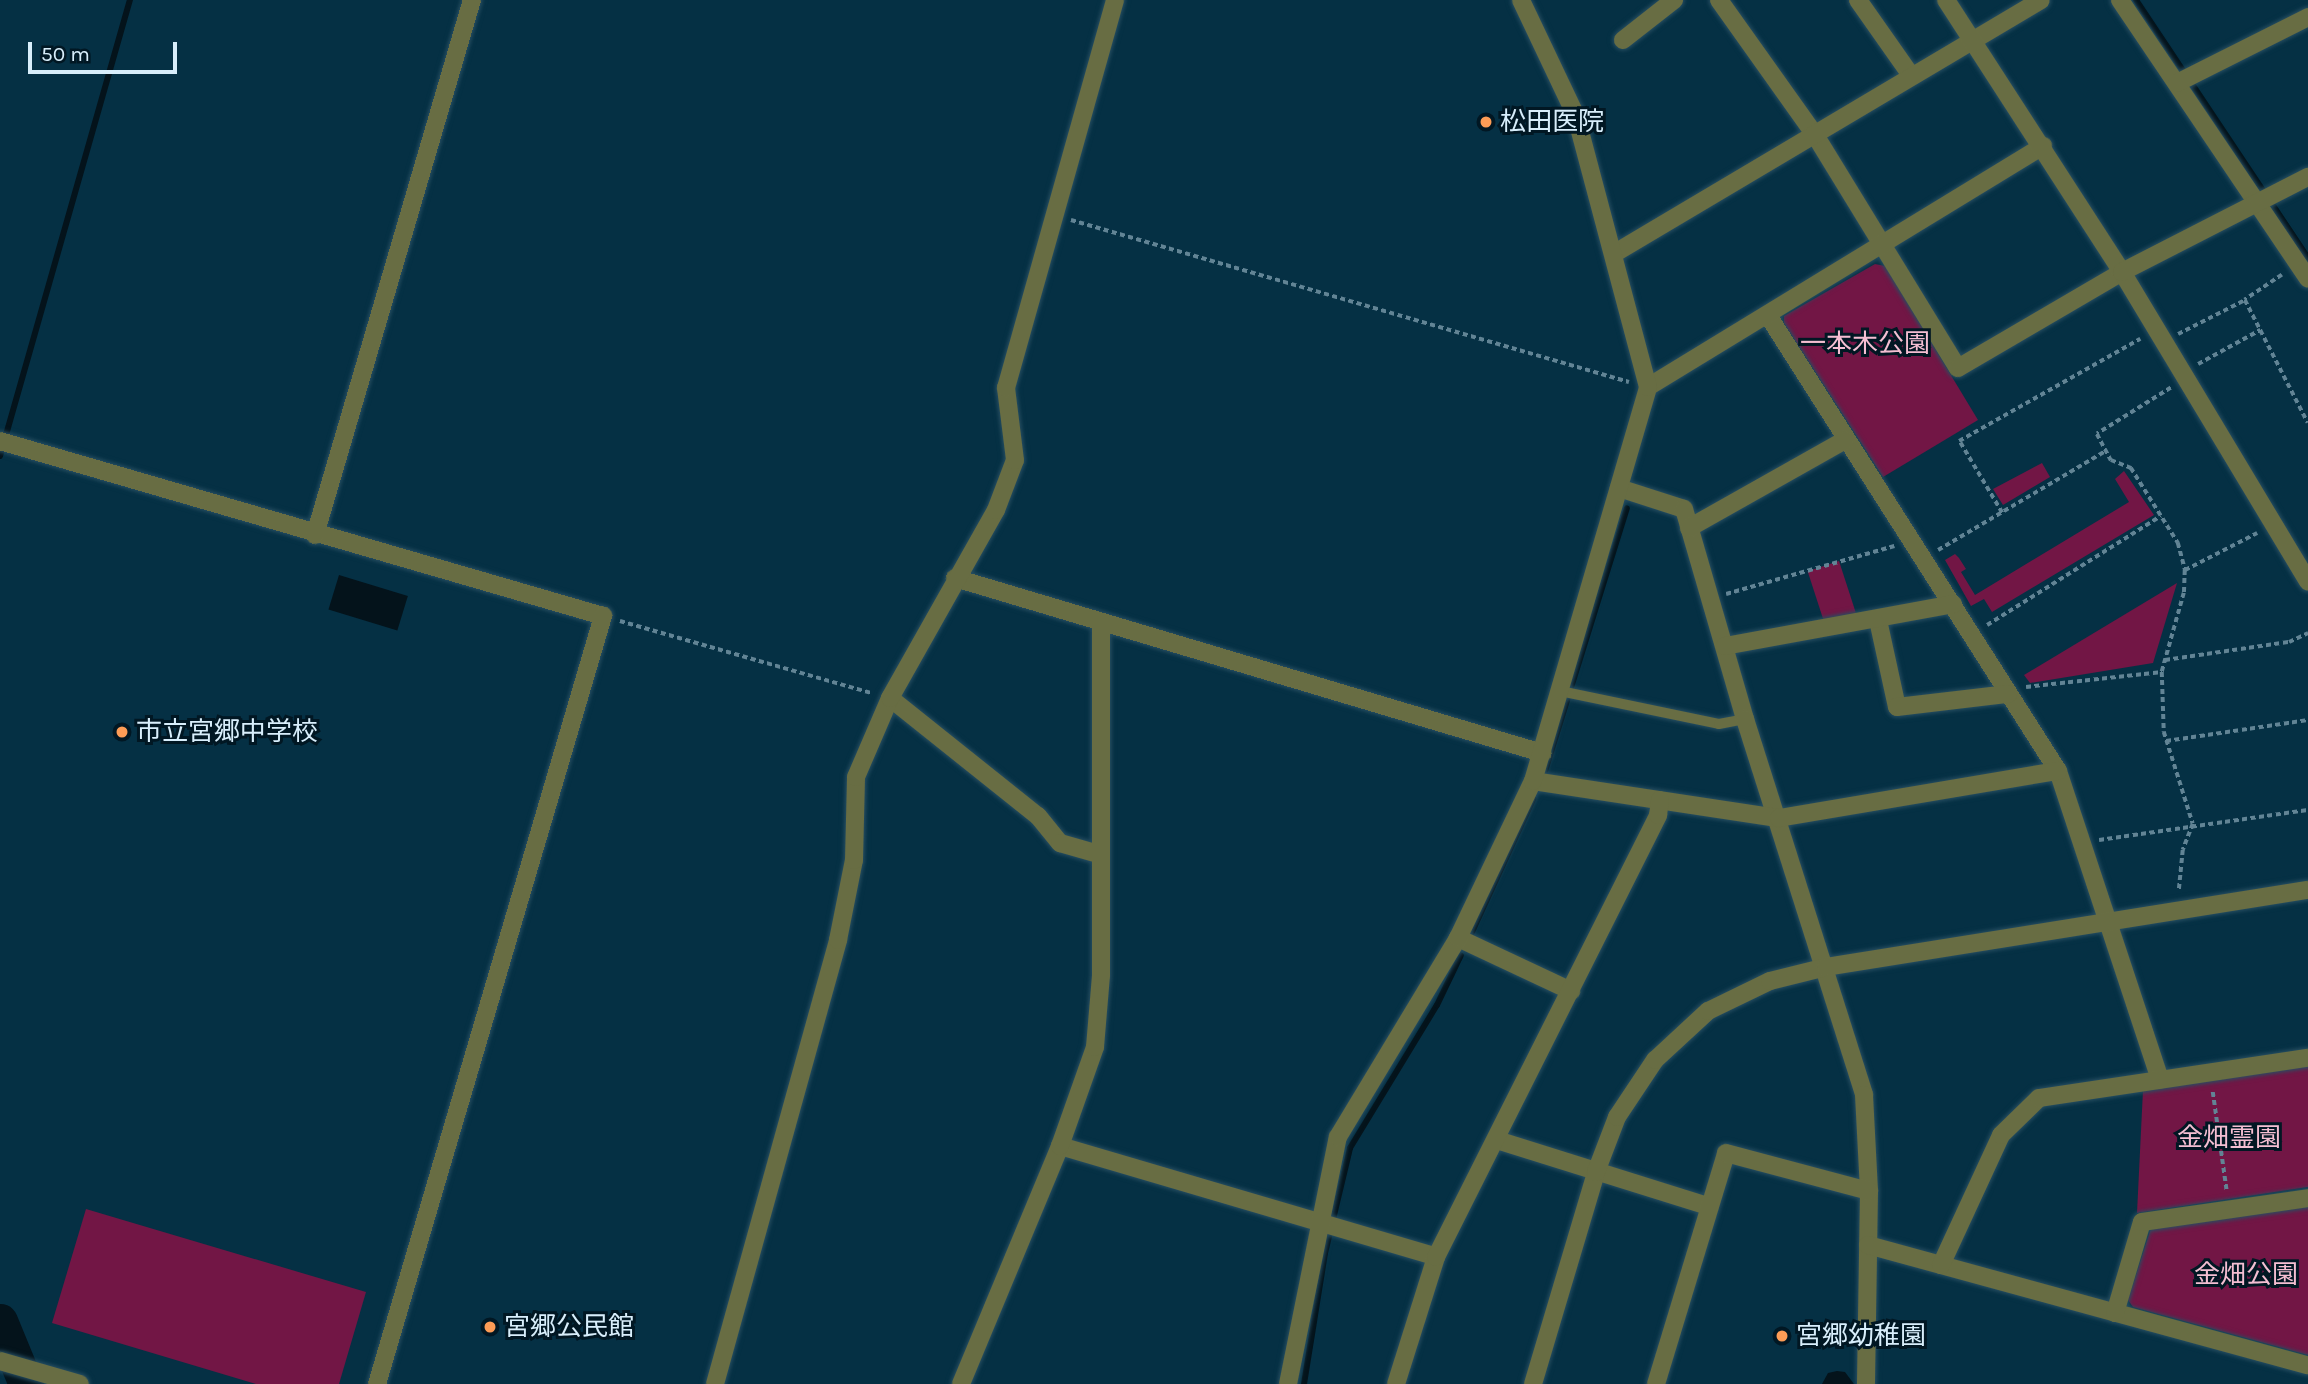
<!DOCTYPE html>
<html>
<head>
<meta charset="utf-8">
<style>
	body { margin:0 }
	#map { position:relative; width:2308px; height:1384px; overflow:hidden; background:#053044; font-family:Karla,"Noto Sans JP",sans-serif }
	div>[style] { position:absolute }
	.green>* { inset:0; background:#721645; transform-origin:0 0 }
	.water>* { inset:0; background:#04131b; transform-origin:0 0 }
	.stream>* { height:6px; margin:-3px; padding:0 3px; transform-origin:3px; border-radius:3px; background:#04131b }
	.river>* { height:35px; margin:-17.5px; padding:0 17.5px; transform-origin:17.5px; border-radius:17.5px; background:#04131b }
	.path>* { height:3.5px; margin-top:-1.75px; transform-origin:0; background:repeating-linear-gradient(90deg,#628495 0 5px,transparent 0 8.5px) }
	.roads { filter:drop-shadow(0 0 2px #274e61) drop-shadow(0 0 2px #274e61) }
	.service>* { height:10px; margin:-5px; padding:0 5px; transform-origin:5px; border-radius:5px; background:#686d43 }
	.minor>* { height:18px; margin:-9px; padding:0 9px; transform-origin:9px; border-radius:9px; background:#686d43 }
	.tertiary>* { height:18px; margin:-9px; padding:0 9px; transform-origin:9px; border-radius:9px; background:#686d43 }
	.dots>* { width:19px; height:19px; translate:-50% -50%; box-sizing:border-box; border:4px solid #011723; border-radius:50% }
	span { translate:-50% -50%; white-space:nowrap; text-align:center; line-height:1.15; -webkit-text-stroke:6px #011723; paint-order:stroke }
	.poi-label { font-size:26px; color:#d8eefb }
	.left { translate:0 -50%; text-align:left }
	.park-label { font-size:26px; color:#f4bed2 }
	.scale { position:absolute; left:28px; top:42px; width:149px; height:32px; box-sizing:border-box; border:4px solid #d8eefb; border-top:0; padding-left:9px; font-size:21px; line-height:24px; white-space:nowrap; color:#d8eefb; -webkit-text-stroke:5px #011723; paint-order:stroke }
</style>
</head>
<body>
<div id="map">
	<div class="green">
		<div style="clip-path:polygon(1875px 264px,1885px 266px,1978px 420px,1883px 477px,1784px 323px,1784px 316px)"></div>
		<div style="clip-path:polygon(2042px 463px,2050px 477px,2003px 505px,1993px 489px)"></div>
		<div style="clip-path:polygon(2124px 471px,2154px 515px,1992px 612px,1984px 599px,1971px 606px,1945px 560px,1955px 554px,1959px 558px,1966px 569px,1961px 572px,1975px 595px,2129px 502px,2115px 479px)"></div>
		<div style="left:1839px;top:561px;width:56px;height:33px;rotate:72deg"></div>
		<div style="clip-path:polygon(2177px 583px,2153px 663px,2030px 683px,2024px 675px)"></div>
		<div style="clip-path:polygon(2301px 1065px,2308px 1067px,2308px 1187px,2137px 1213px,2143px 1090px)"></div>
		<div style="clip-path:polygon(2308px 1207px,2308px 1355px,2133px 1307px,2128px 1300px,2151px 1228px)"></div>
		<div style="clip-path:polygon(86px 1209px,366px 1292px,339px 1384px,256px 1384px,52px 1323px)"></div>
	</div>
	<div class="water">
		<div style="left:339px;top:575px;width:72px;height:36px;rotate:17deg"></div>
		<div style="clip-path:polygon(1837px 1371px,1845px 1372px,1854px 1384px,1822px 1384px,1828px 1373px)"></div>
	</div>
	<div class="stream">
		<div style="left:2136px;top:0;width:310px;rotate:56.3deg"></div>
		<div style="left:0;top:456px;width:474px;rotate:-74.1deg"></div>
		<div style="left:1545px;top:771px;width:275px;rotate:-72.7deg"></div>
		<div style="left:1471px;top:934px;width:149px;rotate:-65.3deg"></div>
		<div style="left:1304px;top:1384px;width:133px;rotate:-80.9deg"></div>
		<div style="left:1325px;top:1253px;width:108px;rotate:-76.6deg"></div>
		<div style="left:1350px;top:1148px;width:167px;rotate:-58.7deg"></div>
		<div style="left:1437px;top:1005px;width:55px;rotate:-64.4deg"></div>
	</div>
	<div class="river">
		<div style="left:0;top:1321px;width:68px;rotate:67.6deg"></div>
	</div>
	<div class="path">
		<div style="left:1071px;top:220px;width:581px;rotate:16.19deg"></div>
		<div style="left:2282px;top:275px;width:45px;rotate:146deg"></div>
		<div style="left:2245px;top:300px;width:138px;rotate:62.9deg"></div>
		<div style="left:2178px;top:334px;width:75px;rotate:-26.9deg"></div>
		<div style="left:2198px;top:364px;width:71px;rotate:-28.7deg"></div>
		<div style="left:2171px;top:388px;width:87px;rotate:148.1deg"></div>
		<div style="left:2097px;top:434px;width:30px;rotate:62deg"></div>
		<div style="left:2111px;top:460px;width:22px;rotate:22deg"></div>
		<div style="left:2131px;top:468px;width:89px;rotate:57.9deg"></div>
		<div style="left:2178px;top:543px;width:28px;rotate:75deg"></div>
		<div style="left:2185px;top:570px;width:23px;rotate:92deg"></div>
		<div style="left:2184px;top:593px;width:82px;rotate:105.6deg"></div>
		<div style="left:2162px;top:672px;width:60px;rotate:88.1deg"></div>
		<div style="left:2164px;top:732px;width:96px;rotate:72.5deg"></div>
		<div style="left:2193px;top:824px;width:28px;rotate:111deg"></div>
		<div style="left:2183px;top:850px;width:41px;rotate:95.6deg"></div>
		<div style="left:2002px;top:513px;width:84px;rotate:-120.8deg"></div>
		<div style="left:1959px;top:441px;width:208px;rotate:-29.4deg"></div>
		<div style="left:1938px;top:550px;width:196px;rotate:-30.6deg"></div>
		<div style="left:2185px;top:570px;width:81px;rotate:-27.2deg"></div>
		<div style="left:1726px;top:594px;width:175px;rotate:-15.9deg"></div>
		<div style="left:620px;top:621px;width:261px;rotate:16deg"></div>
		<div style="left:1987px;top:625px;width:205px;rotate:-32.1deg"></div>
		<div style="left:2165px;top:660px;width:125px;rotate:-8.3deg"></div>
		<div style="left:2289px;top:642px;width:21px;rotate:-25deg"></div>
		<div style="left:2026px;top:687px;width:137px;rotate:-6.3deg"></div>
		<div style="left:2166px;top:741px;width:144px;rotate:-8.4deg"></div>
		<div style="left:2099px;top:840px;width:211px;rotate:-8.2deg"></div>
		<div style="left:2213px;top:1092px;width:100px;rotate:82deg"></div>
	</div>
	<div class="roads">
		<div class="service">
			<div style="left:1560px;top:691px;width:162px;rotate:11.7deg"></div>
			<div style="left:1719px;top:724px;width:26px;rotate:-11deg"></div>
		</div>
		<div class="minor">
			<div style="left:1719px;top:0;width:166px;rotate:54.6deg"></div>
			<div style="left:1815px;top:135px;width:273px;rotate:58.5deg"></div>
			<div style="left:1958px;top:368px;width:190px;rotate:-30.3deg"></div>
			<div style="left:1858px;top:0;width:90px;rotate:54.9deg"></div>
			<div style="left:2120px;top:0;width:336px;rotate:56deg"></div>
			<div style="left:1623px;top:40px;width:65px;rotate:-38.1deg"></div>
			<div style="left:2177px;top:83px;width:147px;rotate:-26.7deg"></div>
			<div style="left:1615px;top:253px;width:495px;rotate:-30.7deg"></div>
			<div style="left:1769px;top:317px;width:538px;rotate:57.52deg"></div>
			<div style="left:2058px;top:771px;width:325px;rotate:71.7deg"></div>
			<div style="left:1648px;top:387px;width:463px;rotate:-31.4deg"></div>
			<div style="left:0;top:441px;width:628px;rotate:16.18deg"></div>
			<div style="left:1619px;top:488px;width:68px;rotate:17.9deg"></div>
			<div style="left:1684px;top:509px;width:219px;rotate:73.8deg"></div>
			<div style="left:1745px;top:719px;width:394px;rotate:72.4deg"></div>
			<div style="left:1864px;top:1095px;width:96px;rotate:87deg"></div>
			<div style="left:1869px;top:1191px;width:193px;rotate:90.9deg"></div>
			<div style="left:1689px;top:528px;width:179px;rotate:-29.4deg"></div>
			<div style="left:315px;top:535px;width:558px;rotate:-73.65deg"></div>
			<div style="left:955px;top:578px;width:613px;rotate:16.6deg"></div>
			<div style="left:1878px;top:620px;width:89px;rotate:77.7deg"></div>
			<div style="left:1897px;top:707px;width:112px;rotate:-6.7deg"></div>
			<div style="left:1725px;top:646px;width:232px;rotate:-10.4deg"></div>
			<div style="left:890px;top:698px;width:189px;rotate:38.6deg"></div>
			<div style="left:1038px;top:816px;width:35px;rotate:51deg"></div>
			<div style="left:1060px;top:843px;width:40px;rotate:16deg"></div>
			<div style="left:1533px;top:781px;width:249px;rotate:8.6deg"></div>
			<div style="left:1779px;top:818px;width:283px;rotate:-9.6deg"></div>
			<div style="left:1458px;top:938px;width:125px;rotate:25.1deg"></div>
			<div style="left:1497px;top:1140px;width:221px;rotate:17.4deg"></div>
			<div style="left:1060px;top:1146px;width:392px;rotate:16.4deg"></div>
			<div style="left:1868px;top:1245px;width:456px;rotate:15.3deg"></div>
			<div style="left:1941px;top:1265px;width:143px;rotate:-65.2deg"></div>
			<div style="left:2001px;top:1135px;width:53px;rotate:-44.2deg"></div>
			<div style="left:2039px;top:1098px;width:272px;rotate:-8.5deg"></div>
			<div style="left:2115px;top:1313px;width:95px;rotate:-73.5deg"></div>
			<div style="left:2142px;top:1222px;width:168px;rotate:-8.2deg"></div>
			<div style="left:0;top:1361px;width:83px;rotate:16deg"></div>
			<div style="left:715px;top:1384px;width:461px;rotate:-74.5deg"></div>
			<div style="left:838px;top:940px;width:82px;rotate:-78.7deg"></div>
			<div style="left:854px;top:860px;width:83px;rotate:-88.6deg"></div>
			<div style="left:856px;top:777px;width:86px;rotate:-66.7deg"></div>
			<div style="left:890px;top:698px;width:216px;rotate:-60.6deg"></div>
			<div style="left:996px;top:510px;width:53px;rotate:-69.2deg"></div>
			<div style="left:1015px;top:460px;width:73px;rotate:-97.1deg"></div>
			<div style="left:1006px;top:388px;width:403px;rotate:-74.3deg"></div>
			<div style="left:961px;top:1384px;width:258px;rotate:-67.4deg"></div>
			<div style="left:1060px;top:1146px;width:105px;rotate:-70.5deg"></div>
			<div style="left:1095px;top:1047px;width:72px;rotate:-85.2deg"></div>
			<div style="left:1101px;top:975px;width:352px;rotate:-90deg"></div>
			<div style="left:1288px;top:1384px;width:252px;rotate:-78.6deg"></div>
			<div style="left:1338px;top:1137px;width:232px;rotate:-58.9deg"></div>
			<div style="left:1458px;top:938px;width:174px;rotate:-64.5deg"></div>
			<div style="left:1533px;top:781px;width:410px;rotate:-73.7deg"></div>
			<div style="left:1648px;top:387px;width:280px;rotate:-104.9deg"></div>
			<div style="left:1576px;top:116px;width:128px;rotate:-115.4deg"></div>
			<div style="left:1396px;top:1384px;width:133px;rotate:-72.5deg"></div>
			<div style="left:1436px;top:1257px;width:495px;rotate:-63.3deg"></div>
			<div style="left:1658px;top:815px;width:15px;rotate:-82deg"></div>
			<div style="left:1656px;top:1384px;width:241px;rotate:-73.1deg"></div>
			<div style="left:1726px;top:1153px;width:148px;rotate:14.9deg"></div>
		</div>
		<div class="tertiary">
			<div style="left:1946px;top:0;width:324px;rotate:57.1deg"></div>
			<div style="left:2122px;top:272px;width:361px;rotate:59deg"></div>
			<div style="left:2122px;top:272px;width:209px;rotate:-27.1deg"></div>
			<div style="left:377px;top:1384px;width:801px;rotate:-73.6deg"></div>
			<div style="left:1533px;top:1384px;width:221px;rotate:-73.4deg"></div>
			<div style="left:1596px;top:1172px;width:59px;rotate:-69.1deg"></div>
			<div style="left:1617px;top:1117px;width:69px;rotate:-56.3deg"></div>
			<div style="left:1655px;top:1060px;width:72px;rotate:-42.8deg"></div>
			<div style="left:1708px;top:1011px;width:69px;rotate:-25.8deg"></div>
			<div style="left:1770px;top:981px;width:58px;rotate:-14deg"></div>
			<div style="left:1826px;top:967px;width:488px;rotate:-9.1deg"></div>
		</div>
	</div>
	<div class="dots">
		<div style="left:1486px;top:122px;background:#fd9c56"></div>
		<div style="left:122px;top:732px;background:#fd9c56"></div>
		<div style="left:490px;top:1327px;background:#fd9c56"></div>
		<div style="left:1782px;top:1336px;background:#fd9c56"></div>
	</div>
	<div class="poi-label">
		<span class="left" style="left:1500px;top:122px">松田医院</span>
		<span class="left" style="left:136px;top:732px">市立宮郷中学校</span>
		<span class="left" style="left:504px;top:1327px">宮郷公民館</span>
		<span class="left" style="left:1796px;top:1336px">宮郷幼稚園</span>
	</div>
	<div class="park-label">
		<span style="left:1865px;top:344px">一本木公園</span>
		<span style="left:2229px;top:1138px">金畑霊園</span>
		<span style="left:2246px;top:1275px">金畑公園</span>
	</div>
	<div class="scale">50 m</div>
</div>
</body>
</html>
